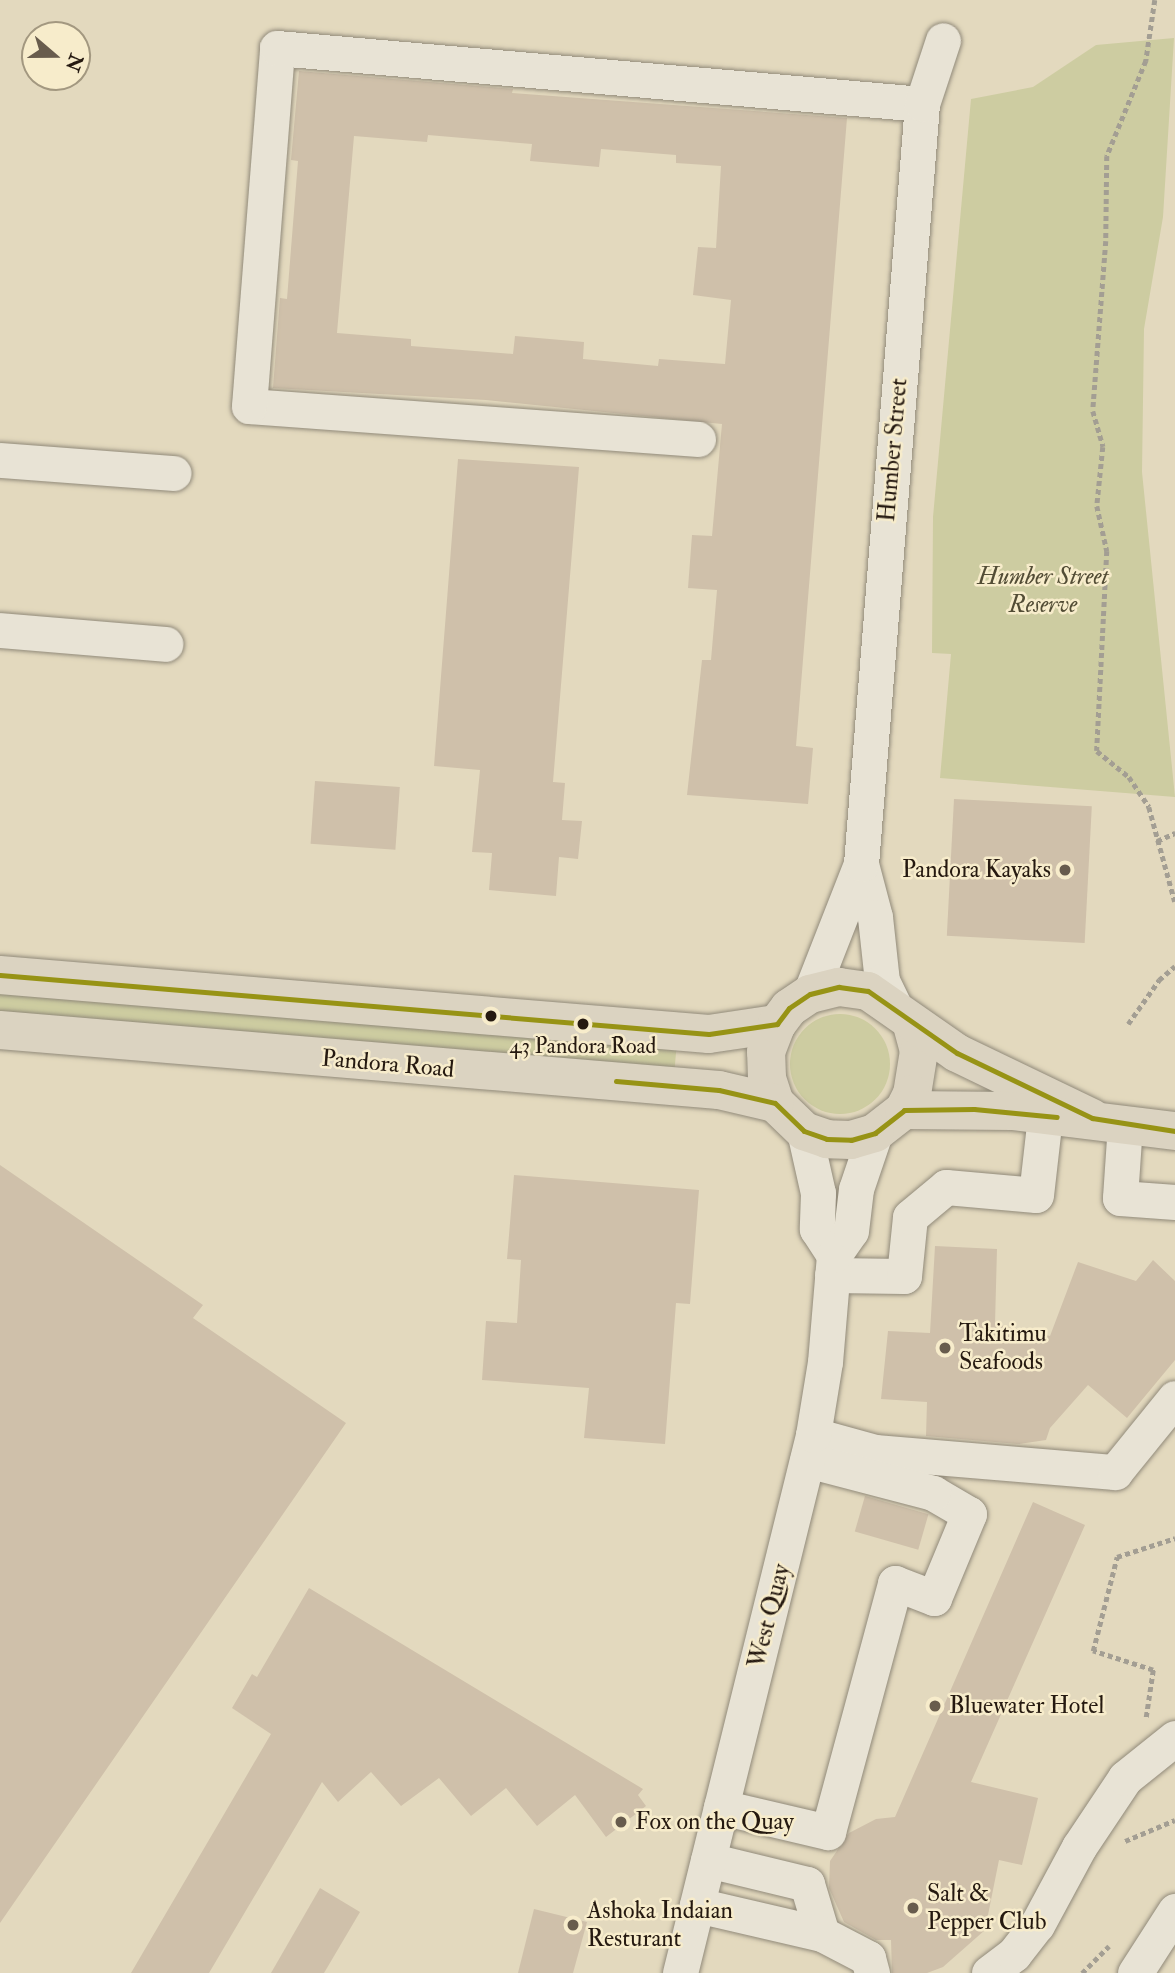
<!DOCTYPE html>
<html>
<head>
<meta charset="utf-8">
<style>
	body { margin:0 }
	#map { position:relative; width:1175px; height:1973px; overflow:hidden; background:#e3d9be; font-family:"IM FELL Double Pica",serif }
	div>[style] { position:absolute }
	.green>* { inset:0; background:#cdcca1; transform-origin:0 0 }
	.round { border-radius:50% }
	.building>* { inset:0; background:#cfc0aa; transform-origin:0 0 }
	.path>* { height:4.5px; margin-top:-2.25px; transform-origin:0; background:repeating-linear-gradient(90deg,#a39e93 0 5px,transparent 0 8.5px) }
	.roads { filter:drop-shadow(0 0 2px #918a7a) drop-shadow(0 0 2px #918a7a) }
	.minor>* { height:35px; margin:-17.5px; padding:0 17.5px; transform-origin:17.5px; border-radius:17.5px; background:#e8e3d5 }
	.major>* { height:38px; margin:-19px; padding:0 19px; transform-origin:19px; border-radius:19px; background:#dbd3c1 }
	.bus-1>* { height:5px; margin:-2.5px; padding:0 2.5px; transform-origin:2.5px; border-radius:2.5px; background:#979315 }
	.dots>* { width:19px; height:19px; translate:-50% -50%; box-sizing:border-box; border:4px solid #f7eccb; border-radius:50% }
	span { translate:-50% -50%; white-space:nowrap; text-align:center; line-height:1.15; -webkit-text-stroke:5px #f7eccb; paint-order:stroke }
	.bus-label { font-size:22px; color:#251910 }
	.street-label { font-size:24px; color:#251910 }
	.park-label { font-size:24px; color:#524c35; font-style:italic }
	.poi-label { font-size:24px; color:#251910 }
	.right { translate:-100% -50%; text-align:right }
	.left { translate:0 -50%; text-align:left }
	.north { position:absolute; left:21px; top:21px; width:70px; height:70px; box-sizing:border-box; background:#f7eccb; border:2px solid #a39880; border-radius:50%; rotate:110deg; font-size:19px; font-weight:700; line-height:28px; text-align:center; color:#251910 }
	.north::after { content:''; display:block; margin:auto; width:24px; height:32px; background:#685c4d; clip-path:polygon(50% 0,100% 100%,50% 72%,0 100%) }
</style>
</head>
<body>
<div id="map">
	<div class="green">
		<div style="clip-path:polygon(1174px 38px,1163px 217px,1144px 329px,1142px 472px,1175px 797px,940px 778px,951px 654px,932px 653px,933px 517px,971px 99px,1033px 87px,1096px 45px)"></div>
		<div style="left:0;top:989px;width:679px;height:27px;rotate:5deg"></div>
		<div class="round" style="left:790px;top:1014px;width:100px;height:100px"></div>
	</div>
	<div class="building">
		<div style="clip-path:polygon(evenodd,299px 71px,513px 89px,512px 93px,847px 118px,796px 746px,813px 748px,808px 804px,687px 795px,702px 660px,711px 660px,717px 590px,688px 588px,692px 535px,712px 536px,722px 424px,486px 400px,273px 388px,280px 298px,287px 299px,298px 161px,291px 160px,299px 71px,428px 135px,532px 144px,530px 161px,599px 167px,601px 149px,676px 155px,676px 163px,721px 166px,716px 248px,698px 247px,693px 295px,731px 300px,725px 364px,659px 359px,658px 366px,583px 359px,584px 342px,515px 336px,513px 354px,411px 346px,411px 339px,337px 333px,354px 136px,427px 142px,428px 135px)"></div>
		<div style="clip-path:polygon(458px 459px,579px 467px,553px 782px,565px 783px,562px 820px,582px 821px,578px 859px,559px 857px,556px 896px,489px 890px,492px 853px,472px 852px,480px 770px,434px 766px)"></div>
		<div style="left:315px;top:781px;width:85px;height:63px;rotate:4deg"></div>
		<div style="left:954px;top:799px;width:138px;height:137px;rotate:3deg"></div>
		<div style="clip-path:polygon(0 1165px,203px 1305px,193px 1318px,346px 1423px,0 1923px)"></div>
		<div style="clip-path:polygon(514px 1175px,699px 1190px,690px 1304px,676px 1303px,665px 1444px,584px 1438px,589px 1388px,482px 1380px,486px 1321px,517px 1323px,521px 1260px,507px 1259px)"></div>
		<div style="clip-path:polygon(935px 1246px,997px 1249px,995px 1324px,1050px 1336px,1078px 1262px,1136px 1281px,1153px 1260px,1175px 1281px,1175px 1360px,1127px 1418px,1088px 1385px,1050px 1428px,1046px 1440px,1019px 1444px,926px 1436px,927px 1402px,881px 1399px,888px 1331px,930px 1333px)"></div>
		<div style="left:865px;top:1496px;width:66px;height:37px;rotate:16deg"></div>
		<div style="clip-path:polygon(1033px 1502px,1085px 1525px,971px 1782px,1038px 1798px,1022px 1865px,999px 1860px,985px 1930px,943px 1967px,927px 1973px,892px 1973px,891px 1940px,876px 1940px,844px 1922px,829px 1888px,830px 1861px,849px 1833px,876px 1819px,895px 1817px)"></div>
		<div style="clip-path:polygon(309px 1588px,643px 1789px,638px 1795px,646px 1806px,606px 1837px,575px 1795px,537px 1826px,506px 1788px,471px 1816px,439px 1778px,401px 1806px,371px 1772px,338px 1802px,322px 1782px,209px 1973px,131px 1973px,271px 1734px,232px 1708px,252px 1674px,257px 1677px)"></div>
		<div style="clip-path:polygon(320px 1888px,360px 1912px,324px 1973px,271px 1973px)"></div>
		<div style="clip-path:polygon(534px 1909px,587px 1922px,573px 1973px,518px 1973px)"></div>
	</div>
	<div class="path">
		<div style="left:1155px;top:0;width:62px;rotate:98.4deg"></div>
		<div style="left:1146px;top:61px;width:103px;rotate:112.3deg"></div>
		<div style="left:1107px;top:156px;width:85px;rotate:90.7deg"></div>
		<div style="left:1106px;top:241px;width:170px;rotate:94.4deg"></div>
		<div style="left:1093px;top:411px;width:37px;rotate:74deg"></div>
		<div style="left:1103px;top:447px;width:59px;rotate:95.8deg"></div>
		<div style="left:1097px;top:506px;width:46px;rotate:77.5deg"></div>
		<div style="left:1107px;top:551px;width:200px;rotate:92.9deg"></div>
		<div style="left:1097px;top:751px;width:41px;rotate:39.1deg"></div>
		<div style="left:1129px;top:777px;width:36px;rotate:56deg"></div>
		<div style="left:1149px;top:807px;width:98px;rotate:74.7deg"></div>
		<div style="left:1157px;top:841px;width:20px;rotate:-24deg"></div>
		<div style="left:1128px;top:1024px;width:54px;rotate:-54.8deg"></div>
		<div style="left:1159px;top:980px;width:21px;rotate:-41deg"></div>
		<div style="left:1146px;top:1717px;width:48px;rotate:-81.5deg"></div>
		<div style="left:1153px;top:1670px;width:63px;rotate:-162.4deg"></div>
		<div style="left:1093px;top:1651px;width:97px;rotate:-75.7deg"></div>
		<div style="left:1117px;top:1557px;width:61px;rotate:-18.1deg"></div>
		<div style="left:1125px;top:1841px;width:54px;rotate:-22.8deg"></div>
		<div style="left:1082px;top:1973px;width:38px;rotate:-45deg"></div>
	</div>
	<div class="roads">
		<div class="minor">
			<div style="left:698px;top:439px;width:450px;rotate:-175.8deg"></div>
			<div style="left:249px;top:406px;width:359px;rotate:-85.5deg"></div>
			<div style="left:277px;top:48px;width:647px;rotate:4.96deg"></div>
			<div style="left:0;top:460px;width:174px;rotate:4.3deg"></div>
			<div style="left:0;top:630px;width:166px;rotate:4.8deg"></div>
			<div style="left:861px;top:864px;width:55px;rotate:75.2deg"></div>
			<div style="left:875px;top:917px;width:64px;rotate:83.8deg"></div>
			<div style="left:882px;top:981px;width:28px;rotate:64deg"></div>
			<div style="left:810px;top:994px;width:140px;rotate:-68.6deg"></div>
			<div style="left:861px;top:864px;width:762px;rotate:-85.41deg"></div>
			<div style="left:922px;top:104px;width:67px;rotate:-71.8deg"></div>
			<div style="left:1125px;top:1124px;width:74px;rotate:93.9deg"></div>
			<div style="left:1120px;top:1198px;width:55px;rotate:4.2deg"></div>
			<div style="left:804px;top:1131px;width:64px;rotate:77.3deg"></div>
			<div style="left:818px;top:1193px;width:36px;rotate:92deg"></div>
			<div style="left:817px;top:1229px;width:31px;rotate:57deg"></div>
			<div style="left:832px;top:1275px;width:72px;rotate:0.8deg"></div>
			<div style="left:904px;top:1276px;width:59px;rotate:-84.2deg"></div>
			<div style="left:910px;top:1217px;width:47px;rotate:-39.8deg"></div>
			<div style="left:946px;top:1187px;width:90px;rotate:5.1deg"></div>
			<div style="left:1036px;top:1195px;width:80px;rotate:-83.5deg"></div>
			<div style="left:813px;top:1435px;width:64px;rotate:15.3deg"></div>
			<div style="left:875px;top:1452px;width:241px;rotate:4.8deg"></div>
			<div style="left:1115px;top:1472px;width:95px;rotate:-51deg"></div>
			<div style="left:721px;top:1807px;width:110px;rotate:13.2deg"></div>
			<div style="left:828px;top:1832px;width:258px;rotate:-74.9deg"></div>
			<div style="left:895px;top:1583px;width:42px;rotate:21deg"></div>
			<div style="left:934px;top:1598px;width:91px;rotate:-67.4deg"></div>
			<div style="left:969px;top:1514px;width:42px;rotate:-149.7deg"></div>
			<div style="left:933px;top:1493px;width:130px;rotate:-165.3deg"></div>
			<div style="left:708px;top:1860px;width:102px;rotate:13.6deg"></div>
			<div style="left:807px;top:1884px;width:52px;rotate:73.3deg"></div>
			<div style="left:822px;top:1934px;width:52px;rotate:27.6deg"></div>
			<div style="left:868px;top:1958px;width:16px;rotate:75deg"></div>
			<div style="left:697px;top:1905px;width:128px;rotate:13.1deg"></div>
			<div style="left:680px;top:1973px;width:554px;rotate:-76.11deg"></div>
			<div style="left:813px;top:1435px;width:74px;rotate:-80.7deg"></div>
			<div style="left:825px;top:1362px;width:107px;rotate:-85.2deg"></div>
			<div style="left:834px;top:1255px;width:29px;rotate:-55deg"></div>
			<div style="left:851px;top:1231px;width:42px;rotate:-83.2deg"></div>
			<div style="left:856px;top:1189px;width:59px;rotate:-71.3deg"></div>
			<div style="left:989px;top:1973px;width:31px;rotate:-37deg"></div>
			<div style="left:1014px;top:1954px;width:37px;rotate:-52deg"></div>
			<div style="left:1037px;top:1925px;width:89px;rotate:-61.7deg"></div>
			<div style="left:1079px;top:1847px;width:83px;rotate:-56.3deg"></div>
			<div style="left:1125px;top:1778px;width:64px;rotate:-38.7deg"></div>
			<div style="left:1135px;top:1973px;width:74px;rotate:-57.2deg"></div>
		</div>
		<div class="major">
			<div style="left:0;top:975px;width:711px;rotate:4.76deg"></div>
			<div style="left:709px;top:1034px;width:69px;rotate:-8.4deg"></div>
			<div style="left:912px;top:1025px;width:27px;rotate:75deg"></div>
			<div style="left:919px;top:1051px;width:44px;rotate:99.2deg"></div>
			<div style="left:912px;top:1094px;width:18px;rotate:117deg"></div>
			<div style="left:904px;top:1110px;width:37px;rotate:142deg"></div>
			<div style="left:875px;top:1133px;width:25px;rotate:164deg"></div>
			<div style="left:851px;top:1140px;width:24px;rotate:-178deg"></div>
			<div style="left:827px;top:1139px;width:24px;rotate:-161deg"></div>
			<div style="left:804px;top:1131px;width:40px;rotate:-136deg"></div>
			<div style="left:775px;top:1103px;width:26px;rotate:-108deg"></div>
			<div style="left:767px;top:1078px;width:26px;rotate:-92deg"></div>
			<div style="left:766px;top:1052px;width:30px;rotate:-69deg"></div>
			<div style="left:777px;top:1024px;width:20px;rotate:-53deg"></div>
			<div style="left:789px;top:1008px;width:25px;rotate:-34deg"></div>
			<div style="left:810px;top:994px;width:30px;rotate:-14deg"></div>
			<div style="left:839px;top:987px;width:29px;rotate:8deg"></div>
			<div style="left:868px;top:991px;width:108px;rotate:34.9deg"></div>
			<div style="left:957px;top:1053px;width:150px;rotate:25.7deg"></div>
			<div style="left:0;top:1030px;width:721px;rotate:4.77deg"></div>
			<div style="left:719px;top:1090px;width:57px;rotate:13.1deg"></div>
			<div style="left:904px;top:1110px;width:108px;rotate:0.5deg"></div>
			<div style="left:1012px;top:1111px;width:164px;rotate:7deg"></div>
		</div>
	</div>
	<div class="bus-1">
		<div style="left:0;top:975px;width:711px;rotate:4.76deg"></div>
		<div style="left:709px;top:1034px;width:69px;rotate:-8.4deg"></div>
		<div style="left:777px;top:1024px;width:20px;rotate:-53deg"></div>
		<div style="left:789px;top:1008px;width:25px;rotate:-34deg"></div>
		<div style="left:810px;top:994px;width:30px;rotate:-14deg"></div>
		<div style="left:839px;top:987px;width:29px;rotate:8deg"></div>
		<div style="left:868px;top:991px;width:108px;rotate:34.9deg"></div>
		<div style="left:957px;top:1053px;width:150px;rotate:25.7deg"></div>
		<div style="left:1092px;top:1118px;width:84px;rotate:8.9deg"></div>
		<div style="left:616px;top:1081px;width:103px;rotate:5deg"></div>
		<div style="left:719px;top:1090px;width:57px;rotate:13.1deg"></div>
		<div style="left:775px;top:1103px;width:40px;rotate:44deg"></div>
		<div style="left:804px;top:1131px;width:24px;rotate:19deg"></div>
		<div style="left:827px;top:1139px;width:24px;rotate:2deg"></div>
		<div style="left:851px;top:1140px;width:25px;rotate:-16deg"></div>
		<div style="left:875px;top:1133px;width:37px;rotate:-38deg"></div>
		<div style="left:904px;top:1110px;width:70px;rotate:-0.8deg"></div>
		<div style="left:974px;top:1109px;width:83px;rotate:5.5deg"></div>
	</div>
	<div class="dots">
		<div style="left:1065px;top:870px;background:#685c4d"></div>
		<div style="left:491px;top:1016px;background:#251910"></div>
		<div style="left:583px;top:1024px;background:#251910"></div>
		<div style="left:945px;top:1348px;background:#685c4d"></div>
		<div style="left:935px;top:1706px;background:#685c4d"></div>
		<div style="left:621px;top:1822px;background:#685c4d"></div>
		<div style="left:913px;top:1908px;background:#685c4d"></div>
		<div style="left:573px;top:1925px;background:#685c4d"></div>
	</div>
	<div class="bus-label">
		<span style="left:583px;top:1047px">43 Pandora Road</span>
	</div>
	<div class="street-label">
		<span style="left:893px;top:450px;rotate:-85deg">Humber Street</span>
		<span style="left:388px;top:1064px;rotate:5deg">Pandora Road</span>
		<span style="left:769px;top:1616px;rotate:-76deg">West Quay</span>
	</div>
	<div class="park-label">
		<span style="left:1043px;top:591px">Humber Street<br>Reserve</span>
	</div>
	<div class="poi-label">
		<span class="right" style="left:1051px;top:870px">Pandora Kayaks</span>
		<span class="left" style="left:959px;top:1348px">Takitimu<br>Seafoods</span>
		<span class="left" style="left:949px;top:1706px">Bluewater Hotel</span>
		<span class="left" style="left:635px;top:1822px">Fox on the Quay</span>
		<span class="left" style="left:927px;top:1908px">Salt &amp;<br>Pepper Club</span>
		<span class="left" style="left:587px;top:1925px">Ashoka Indaian<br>Resturant</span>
	</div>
	<div class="north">N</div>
</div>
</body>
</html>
